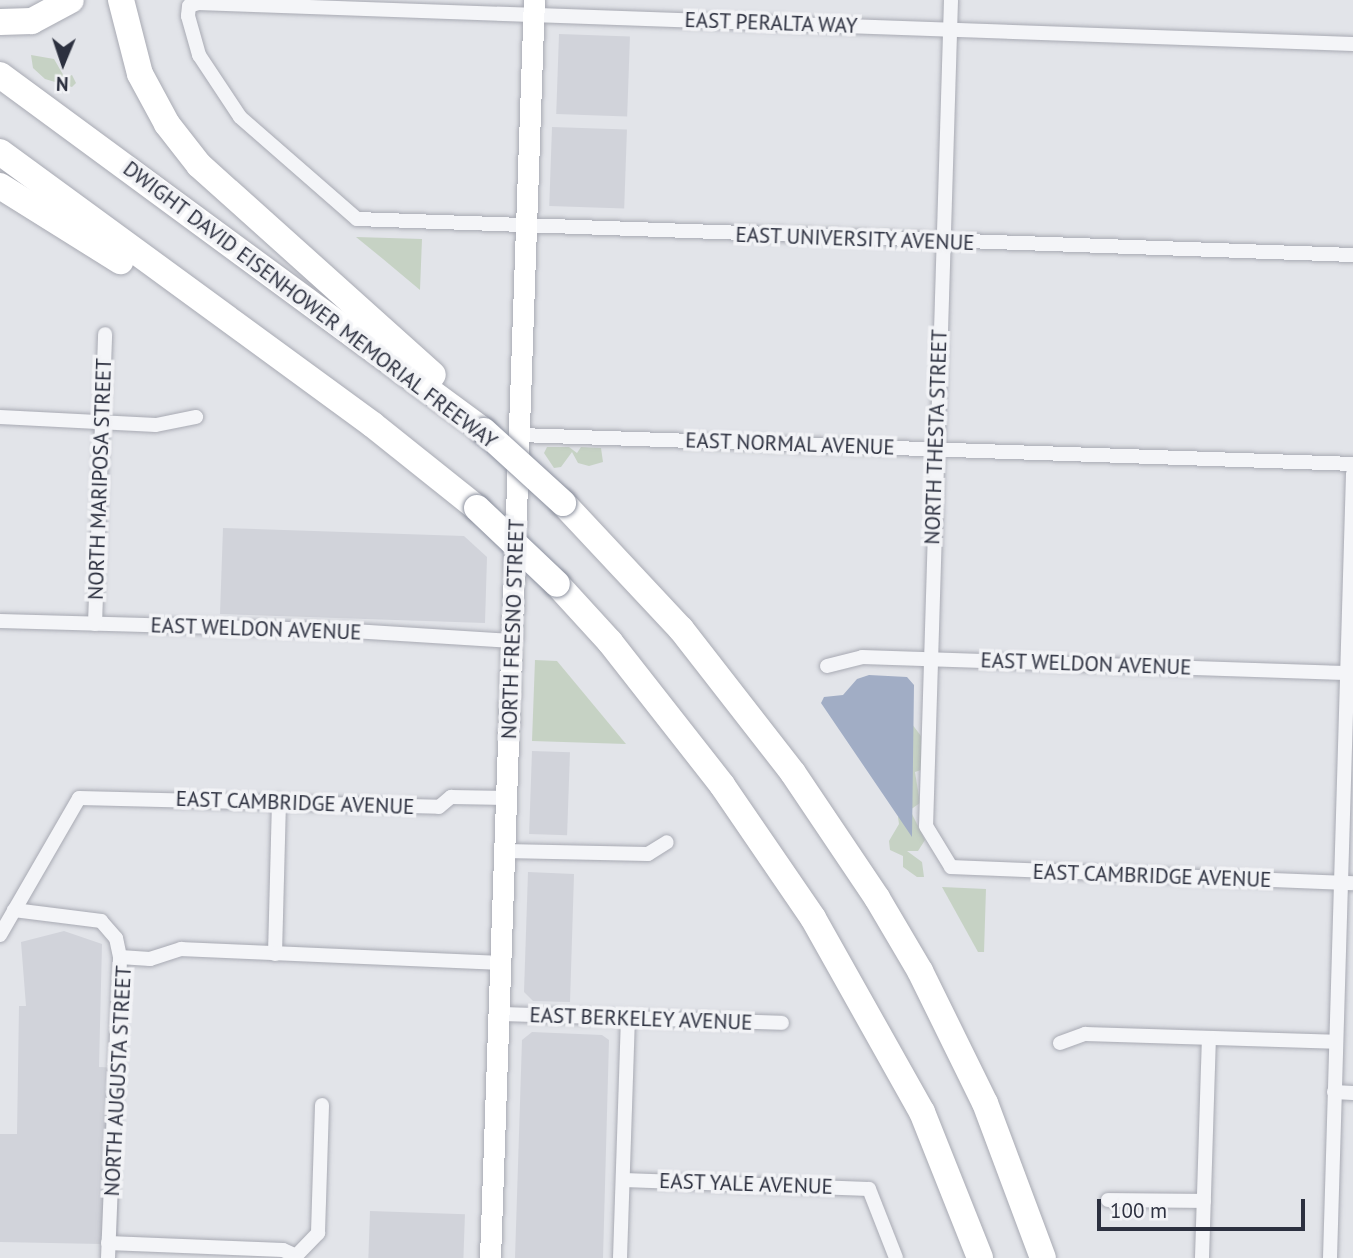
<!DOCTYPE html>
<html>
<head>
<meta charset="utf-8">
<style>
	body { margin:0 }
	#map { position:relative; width:1353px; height:1258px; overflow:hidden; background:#e2e4e9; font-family:"PT Sans",sans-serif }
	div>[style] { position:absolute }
	.built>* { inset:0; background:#d1d3da; transform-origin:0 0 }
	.green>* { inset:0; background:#c6d2c4 }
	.water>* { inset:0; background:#a1adc5 }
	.roads { filter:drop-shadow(0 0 2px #a8aab3) drop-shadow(0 0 2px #a8aab3) }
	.street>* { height:14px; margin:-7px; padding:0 7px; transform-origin:7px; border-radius:7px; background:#f4f5f8 }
	.secondary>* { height:21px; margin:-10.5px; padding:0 10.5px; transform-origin:10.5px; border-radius:10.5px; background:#fff }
	.highway>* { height:26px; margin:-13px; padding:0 13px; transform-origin:13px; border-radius:13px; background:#fff }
	.bridges { filter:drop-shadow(0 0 2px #8b909e) drop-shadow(0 0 2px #8b909e) }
	.highway-bridge>* { height:26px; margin:-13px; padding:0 13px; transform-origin:13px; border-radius:13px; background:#fff }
	span { translate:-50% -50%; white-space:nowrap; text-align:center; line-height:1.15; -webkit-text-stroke:7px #f2f3f6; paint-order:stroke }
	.street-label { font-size:21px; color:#2c303f }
	.north { position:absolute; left:28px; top:28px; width:70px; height:70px; -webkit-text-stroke:5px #f2f3f6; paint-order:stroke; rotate:182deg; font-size:19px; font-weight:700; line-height:28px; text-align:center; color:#2c303f }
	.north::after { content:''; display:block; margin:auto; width:24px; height:32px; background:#2c303f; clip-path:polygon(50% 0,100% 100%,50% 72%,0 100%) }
	.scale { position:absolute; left:1097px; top:1199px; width:208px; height:32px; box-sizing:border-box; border:4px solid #2c303f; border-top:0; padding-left:9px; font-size:21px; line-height:24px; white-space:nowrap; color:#2c303f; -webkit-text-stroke:5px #f2f3f6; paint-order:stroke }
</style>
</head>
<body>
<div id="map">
	<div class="built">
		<div style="left:559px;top:34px;width:71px;height:80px;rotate:2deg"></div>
		<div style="left:552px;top:127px;width:75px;height:79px;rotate:2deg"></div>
		<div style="clip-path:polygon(223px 528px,464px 536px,487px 557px,485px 623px,220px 614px)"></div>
		<div style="left:532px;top:751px;width:38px;height:83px;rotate:2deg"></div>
		<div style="clip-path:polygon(528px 872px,574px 874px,570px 1002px,533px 1001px,524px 992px)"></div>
		<div style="clip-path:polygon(64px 931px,102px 944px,99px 1067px,123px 1068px,118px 1236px,101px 1236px,101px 1244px,0 1242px,0 1134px,17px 1134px,19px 1006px,26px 1006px,21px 942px)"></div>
		<div style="clip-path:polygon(532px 1032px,602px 1035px,609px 1040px,603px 1258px,515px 1258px,522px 1040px)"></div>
		<div style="left:370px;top:1211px;width:95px;height:47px;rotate:2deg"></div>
	</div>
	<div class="green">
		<div style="clip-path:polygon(31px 55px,54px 59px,65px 78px,72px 75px,76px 83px,72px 87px,45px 79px,33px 68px)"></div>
		<div style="clip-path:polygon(356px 237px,422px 239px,420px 290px,383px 259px)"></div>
		<div style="clip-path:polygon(547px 447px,569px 447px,577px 453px,581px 447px,601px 448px,603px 462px,589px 466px,578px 463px,572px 452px,561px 467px,554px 468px,544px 453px)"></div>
		<div style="clip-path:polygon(535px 660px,557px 661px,626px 744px,532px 741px)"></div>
		<div style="clip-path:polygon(912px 724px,921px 736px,921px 770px,915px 772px,920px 803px,910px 810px,925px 840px,918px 851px,907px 851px,922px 862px,924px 877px,917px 877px,903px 867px,903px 856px,890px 850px,889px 841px,899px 824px,898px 817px,904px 813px)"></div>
		<div style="clip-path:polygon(942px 887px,986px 889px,984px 952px,978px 952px)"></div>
	</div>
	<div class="water">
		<div style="clip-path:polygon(869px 675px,907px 677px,914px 685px,912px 837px,821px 703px,824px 697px,843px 695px,857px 679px)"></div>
	</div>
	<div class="roads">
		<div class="street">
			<div style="left:951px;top:0;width:826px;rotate:91.73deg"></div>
			<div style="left:926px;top:826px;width:48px;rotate:58.6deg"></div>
			<div style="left:951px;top:867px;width:402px;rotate:2.3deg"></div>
			<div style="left:1353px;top:44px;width:1156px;rotate:-177.97deg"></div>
			<div style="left:198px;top:3px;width:9px;rotate:162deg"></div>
			<div style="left:189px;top:6px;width:10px;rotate:96deg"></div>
			<div style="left:188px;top:16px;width:41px;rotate:74.2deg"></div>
			<div style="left:199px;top:55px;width:74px;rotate:56.5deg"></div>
			<div style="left:240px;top:117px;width:155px;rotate:41.1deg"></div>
			<div style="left:357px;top:219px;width:997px;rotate:2.07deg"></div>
			<div style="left:0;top:417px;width:156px;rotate:2.9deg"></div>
			<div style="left:156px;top:425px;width:41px;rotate:-11.3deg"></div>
			<div style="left:520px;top:435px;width:834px;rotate:1.99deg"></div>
			<div style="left:0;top:621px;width:353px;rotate:1.6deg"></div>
			<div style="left:353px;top:631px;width:159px;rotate:3.6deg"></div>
			<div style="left:95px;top:624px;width:290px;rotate:-88deg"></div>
			<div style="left:827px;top:666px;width:36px;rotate:-14deg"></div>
			<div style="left:862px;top:657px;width:484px;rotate:1.9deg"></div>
			<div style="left:505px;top:851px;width:143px;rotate:1.2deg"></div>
			<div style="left:648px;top:854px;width:22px;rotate:-32deg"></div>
			<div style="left:14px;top:910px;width:88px;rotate:7.2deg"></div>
			<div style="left:101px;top:921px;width:23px;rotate:49deg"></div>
			<div style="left:116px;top:938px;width:19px;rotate:78deg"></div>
			<div style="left:0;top:935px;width:158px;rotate:-60deg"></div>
			<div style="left:79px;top:798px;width:360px;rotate:1.4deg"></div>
			<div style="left:439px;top:807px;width:16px;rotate:-40deg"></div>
			<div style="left:451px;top:797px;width:56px;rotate:1deg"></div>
			<div style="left:275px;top:954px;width:153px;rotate:-88.5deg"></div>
			<div style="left:501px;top:1014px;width:281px;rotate:1.8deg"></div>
			<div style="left:1060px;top:1043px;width:27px;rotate:-20deg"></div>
			<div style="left:1085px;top:1034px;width:250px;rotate:1.8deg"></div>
			<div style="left:1334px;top:1092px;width:19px;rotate:3deg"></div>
			<div style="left:624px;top:1180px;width:245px;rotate:2.1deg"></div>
			<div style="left:869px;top:1189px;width:74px;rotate:68.6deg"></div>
			<div style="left:1108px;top:1200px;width:96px;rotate:0.6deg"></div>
			<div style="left:108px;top:1243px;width:175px;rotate:2.3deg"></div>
			<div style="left:283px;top:1250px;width:12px;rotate:24deg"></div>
			<div style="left:108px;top:1258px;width:301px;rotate:-87.7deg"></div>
			<div style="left:120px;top:957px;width:30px;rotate:4deg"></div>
			<div style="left:150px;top:959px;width:33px;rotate:-18deg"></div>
			<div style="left:181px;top:949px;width:320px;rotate:2.5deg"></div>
			<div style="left:294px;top:1258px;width:35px;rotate:-46deg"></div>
			<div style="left:318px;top:1233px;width:128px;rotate:-88.2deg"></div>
			<div style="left:620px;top:1258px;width:239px;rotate:-88.1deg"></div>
			<div style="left:1202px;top:1258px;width:220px;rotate:-88.2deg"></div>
			<div style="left:1330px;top:1258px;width:785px;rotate:-88.32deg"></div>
		</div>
		<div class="secondary">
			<div style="left:490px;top:1258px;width:1259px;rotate:-88deg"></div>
		</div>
		<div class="highway">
			<div style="left:121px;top:0;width:76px;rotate:75.6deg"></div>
			<div style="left:140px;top:74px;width:57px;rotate:61.6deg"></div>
			<div style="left:167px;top:124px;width:52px;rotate:52deg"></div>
			<div style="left:199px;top:165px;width:314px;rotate:41.9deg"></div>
			<div style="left:0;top:22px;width:32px;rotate:-2deg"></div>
			<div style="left:32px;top:21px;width:44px;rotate:-28.3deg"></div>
			<div style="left:0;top:75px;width:601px;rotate:36.34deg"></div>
			<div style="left:0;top:152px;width:462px;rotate:36.2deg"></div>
			<div style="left:373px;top:425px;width:133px;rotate:38.6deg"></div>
			<div style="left:0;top:186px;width:142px;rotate:32deg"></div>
			<div style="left:563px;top:503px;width:173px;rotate:46.9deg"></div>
			<div style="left:681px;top:629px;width:182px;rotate:52.1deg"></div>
			<div style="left:793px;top:773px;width:151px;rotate:56.1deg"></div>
			<div style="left:877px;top:898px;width:85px;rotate:59.5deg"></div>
			<div style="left:920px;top:971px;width:147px;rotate:63.8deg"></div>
			<div style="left:985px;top:1103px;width:165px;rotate:69.5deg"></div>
			<div style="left:557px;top:584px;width:79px;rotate:47.6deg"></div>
			<div style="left:610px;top:642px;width:182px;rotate:51.9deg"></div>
			<div style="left:722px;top:785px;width:161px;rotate:55.6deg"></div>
			<div style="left:813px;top:918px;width:223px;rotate:60.7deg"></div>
			<div style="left:922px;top:1112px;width:157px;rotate:68.3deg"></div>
		</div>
	</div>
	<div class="bridges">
		<div class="highway-bridge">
			<div style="left:484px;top:431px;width:107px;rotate:42.3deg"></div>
			<div style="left:477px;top:508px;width:110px;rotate:43.5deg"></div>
		</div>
	</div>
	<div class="street-label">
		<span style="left:771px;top:23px;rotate:2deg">EAST PERALTA WAY</span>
		<span style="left:855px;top:239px;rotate:2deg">EAST UNIVERSITY AVENUE</span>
		<span style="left:310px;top:305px;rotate:37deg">DWIGHT DAVID EISENHOWER MEMORIAL FREEWAY</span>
		<span style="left:936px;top:437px;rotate:-88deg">NORTH THESTA STREET</span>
		<span style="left:790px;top:444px;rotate:2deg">EAST NORMAL AVENUE</span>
		<span style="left:100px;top:479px;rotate:-88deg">NORTH MARIPOSA STREET</span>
		<span style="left:256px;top:629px;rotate:2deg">EAST WELDON AVENUE</span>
		<span style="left:513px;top:629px;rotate:-88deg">NORTH FRESNO STREET</span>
		<span style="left:1086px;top:664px;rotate:2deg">EAST WELDON AVENUE</span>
		<span style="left:295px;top:803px;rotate:2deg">EAST CAMBRIDGE AVENUE</span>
		<span style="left:1152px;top:876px;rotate:2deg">EAST CAMBRIDGE AVENUE</span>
		<span style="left:641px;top:1019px;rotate:2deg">EAST BERKELEY AVENUE</span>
		<span style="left:118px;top:1081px;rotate:-87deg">NORTH AUGUSTA STREET</span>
		<span style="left:746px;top:1184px;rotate:2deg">EAST YALE AVENUE</span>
	</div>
	<div class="north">N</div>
	<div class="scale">100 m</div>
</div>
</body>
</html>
